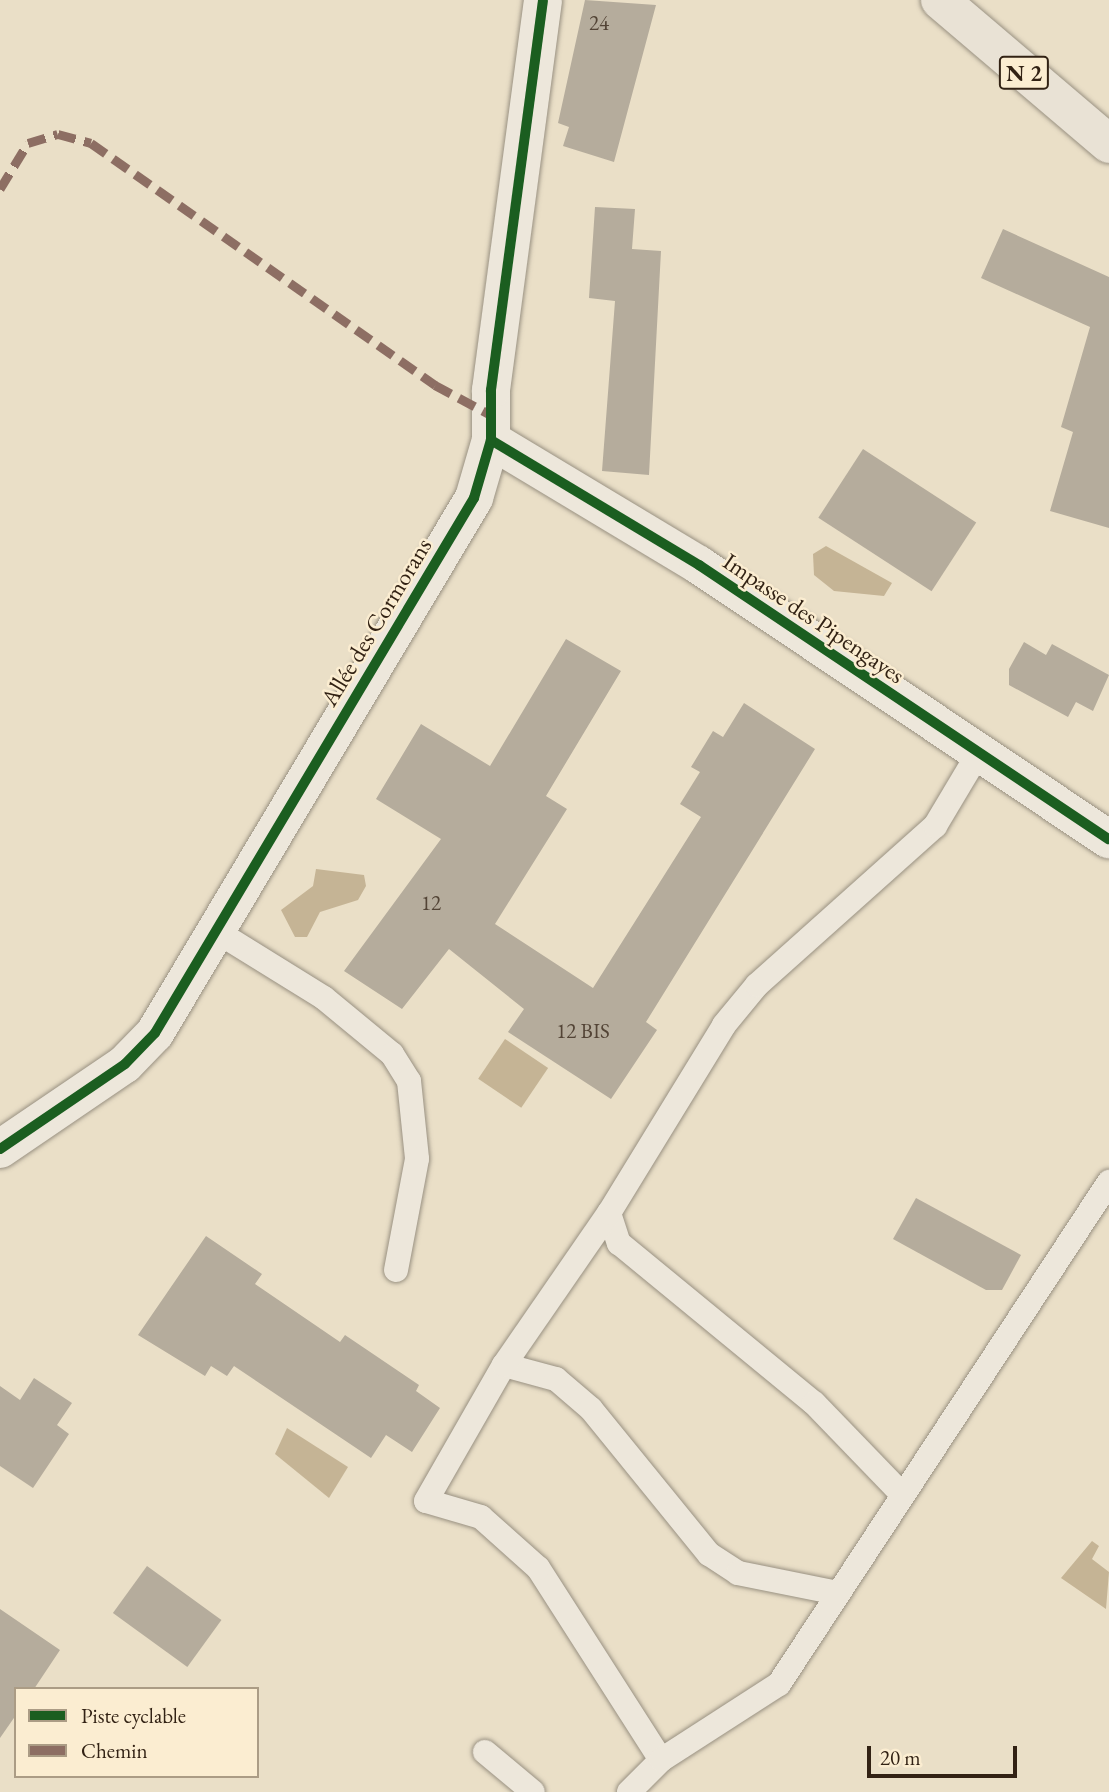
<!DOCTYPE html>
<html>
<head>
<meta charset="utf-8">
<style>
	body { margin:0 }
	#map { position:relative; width:1109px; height:1792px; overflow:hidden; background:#eadfc7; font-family:"EB Garamond",serif }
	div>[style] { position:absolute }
	.water>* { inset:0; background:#c5b495; transform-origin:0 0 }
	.building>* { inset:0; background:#b5ac9c; transform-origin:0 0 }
	.roads { filter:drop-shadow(0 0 2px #999182) drop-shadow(0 0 2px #999182) }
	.lane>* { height:24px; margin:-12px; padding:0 12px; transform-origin:12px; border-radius:12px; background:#ede7db }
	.street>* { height:38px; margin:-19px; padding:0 19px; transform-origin:19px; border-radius:19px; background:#ede7db }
	.primary>* { height:38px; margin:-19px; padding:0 19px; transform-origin:19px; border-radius:19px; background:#e9e2d5 }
	.quiet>* { height:9px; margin-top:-4.5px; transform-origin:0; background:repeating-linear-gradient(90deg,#8d6e63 0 18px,transparent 0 27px) }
	.cycleway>* { height:10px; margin:-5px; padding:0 5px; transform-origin:5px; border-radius:5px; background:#1b5e20 }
	span { translate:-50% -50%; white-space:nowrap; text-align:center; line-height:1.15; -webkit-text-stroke:5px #fbedd1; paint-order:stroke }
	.number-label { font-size:21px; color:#534436 }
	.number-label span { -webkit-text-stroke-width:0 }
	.shield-label span { padding:2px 5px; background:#fbedd1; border:2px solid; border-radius:5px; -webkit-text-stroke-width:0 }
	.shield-label { font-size:23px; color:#322214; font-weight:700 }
	.street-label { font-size:24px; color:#322214 }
	.legend { position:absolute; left:14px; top:1687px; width:245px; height:91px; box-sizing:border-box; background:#fbedd1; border:2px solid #ab9c85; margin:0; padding:9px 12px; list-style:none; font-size:21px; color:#322214 }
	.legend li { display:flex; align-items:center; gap:14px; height:35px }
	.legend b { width:35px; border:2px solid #ab9c85 }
	.scale { position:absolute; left:867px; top:1746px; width:150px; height:32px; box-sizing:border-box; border:4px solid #322214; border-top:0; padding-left:9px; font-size:21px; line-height:24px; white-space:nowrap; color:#322214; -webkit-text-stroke:5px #fbedd1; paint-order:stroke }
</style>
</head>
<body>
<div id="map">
	<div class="water">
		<div style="clip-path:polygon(826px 546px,892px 583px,884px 596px,834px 591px,814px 575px,813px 554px)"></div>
		<div style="clip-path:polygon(316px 869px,364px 875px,366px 886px,358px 900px,320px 912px,307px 937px,295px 937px,281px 910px,313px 886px)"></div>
		<div style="left:505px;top:1039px;width:52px;height:48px;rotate:34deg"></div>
		<div style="clip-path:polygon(287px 1428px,348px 1467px,329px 1498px,275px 1454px)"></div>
		<div style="clip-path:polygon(1092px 1541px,1099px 1546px,1092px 1559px,1109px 1572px,1106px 1609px,1061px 1578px)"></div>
	</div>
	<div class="building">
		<div style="clip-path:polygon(585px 0,656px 5px,614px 162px,563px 146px,569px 127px,558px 123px)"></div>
		<div style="clip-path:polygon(595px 207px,635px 209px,632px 249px,661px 251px,649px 475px,602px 471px,615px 301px,589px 298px)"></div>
		<div style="clip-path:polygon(1003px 229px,1109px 277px,1109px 528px,1050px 511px,1073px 432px,1061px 427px,1090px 327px,981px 278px)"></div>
		<div style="left:863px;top:449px;width:135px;height:82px;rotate:33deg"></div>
		<div style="clip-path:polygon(566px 639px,621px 671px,546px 796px,567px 809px,495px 924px,593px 988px,701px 817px,680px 804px,700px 772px,691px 767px,713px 731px,723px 737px,744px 703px,815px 749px,646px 1022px,657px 1030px,611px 1099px,508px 1032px,524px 1009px,449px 949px,402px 1009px,344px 971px,441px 839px,376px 799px,421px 724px,490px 766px)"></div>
		<div style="clip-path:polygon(1024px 642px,1046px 655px,1052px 644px,1109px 675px,1093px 711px,1076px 702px,1068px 717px,1009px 685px,1009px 669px)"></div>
		<div style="clip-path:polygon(916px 1198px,1021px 1255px,1002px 1290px,986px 1290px,893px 1239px)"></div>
		<div style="clip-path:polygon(206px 1236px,262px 1274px,255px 1284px,340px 1342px,345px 1335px,419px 1385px,416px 1391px,440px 1408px,412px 1452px,386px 1435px,371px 1458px,234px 1366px,227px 1376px,211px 1366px,205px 1376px,138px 1335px)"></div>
		<div style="clip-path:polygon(34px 1378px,72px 1403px,57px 1425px,69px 1434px,33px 1488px,0 1466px,0 1386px,20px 1400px)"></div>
		<div style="left:147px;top:1566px;width:92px;height:58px;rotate:36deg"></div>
		<div style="clip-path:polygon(0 1609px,60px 1650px,34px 1689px,16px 1689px,16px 1715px,0 1738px)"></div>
	</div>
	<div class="roads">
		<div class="lane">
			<div style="left:216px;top:931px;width:127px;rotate:31.8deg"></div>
			<div style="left:324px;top:998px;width:88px;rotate:39.5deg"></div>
			<div style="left:392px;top:1054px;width:32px;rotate:58deg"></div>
			<div style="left:409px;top:1081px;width:78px;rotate:84.1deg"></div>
			<div style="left:417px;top:1159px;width:113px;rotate:100.7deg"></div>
			<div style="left:609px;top:1213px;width:32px;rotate:72deg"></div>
			<div style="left:619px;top:1243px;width:252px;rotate:39.4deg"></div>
			<div style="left:814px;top:1403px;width:125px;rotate:46deg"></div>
			<div style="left:504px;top:1365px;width:54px;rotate:15.1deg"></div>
			<div style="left:556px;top:1379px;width:46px;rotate:40.6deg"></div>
			<div style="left:591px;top:1409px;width:187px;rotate:50.9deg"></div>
			<div style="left:709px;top:1554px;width:35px;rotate:33deg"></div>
			<div style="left:738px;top:1573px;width:101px;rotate:11.4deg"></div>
			<div style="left:485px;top:1752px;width:62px;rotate:39.8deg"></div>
			<div style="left:661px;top:1760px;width:228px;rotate:-122.6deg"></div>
			<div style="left:538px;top:1568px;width:76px;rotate:-138.2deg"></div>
			<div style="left:481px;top:1517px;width:57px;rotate:-163.8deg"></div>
			<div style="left:426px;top:1501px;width:157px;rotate:-60.2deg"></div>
			<div style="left:504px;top:1365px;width:185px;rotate:-55.4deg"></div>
			<div style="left:609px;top:1213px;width:220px;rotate:-58.5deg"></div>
			<div style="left:724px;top:1025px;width:52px;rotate:-50.5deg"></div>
			<div style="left:757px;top:985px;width:239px;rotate:-41.8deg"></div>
			<div style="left:935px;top:826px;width:84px;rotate:-59.2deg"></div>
			<div style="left:629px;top:1792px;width:45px;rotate:-45deg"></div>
			<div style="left:661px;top:1760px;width:140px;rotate:-32.8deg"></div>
			<div style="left:779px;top:1684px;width:601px;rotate:-56.68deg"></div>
		</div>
		<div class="street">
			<div style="left:491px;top:440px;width:243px;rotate:31deg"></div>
			<div style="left:699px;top:565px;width:493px;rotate:33.8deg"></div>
			<div style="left:0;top:1149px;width:151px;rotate:-34.2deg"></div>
			<div style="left:125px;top:1064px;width:43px;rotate:-45.9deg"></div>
			<div style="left:155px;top:1033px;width:623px;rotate:-59.19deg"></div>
			<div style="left:474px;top:498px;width:60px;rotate:-73.7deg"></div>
			<div style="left:491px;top:440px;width:50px;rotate:-90deg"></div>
			<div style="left:491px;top:390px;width:393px;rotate:-82.4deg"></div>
		</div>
		<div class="primary">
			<div style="left:940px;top:0;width:222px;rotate:40.4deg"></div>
		</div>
	</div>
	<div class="quiet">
		<div style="left:0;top:189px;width:54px;rotate:-58.7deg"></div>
		<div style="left:28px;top:143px;width:31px;rotate:-17deg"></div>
		<div style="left:58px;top:134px;width:34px;rotate:15deg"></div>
		<div style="left:91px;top:143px;width:421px;rotate:35.1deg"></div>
		<div style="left:435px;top:385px;width:61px;rotate:28.2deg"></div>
	</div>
	<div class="cycleway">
		<div style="left:491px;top:440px;width:243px;rotate:31deg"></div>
		<div style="left:699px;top:565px;width:493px;rotate:33.8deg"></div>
		<div style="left:0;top:1149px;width:151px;rotate:-34.2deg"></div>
		<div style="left:125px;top:1064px;width:43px;rotate:-45.9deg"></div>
		<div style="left:155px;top:1033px;width:623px;rotate:-59.19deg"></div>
		<div style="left:474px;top:498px;width:60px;rotate:-73.7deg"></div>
		<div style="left:491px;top:440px;width:50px;rotate:-90deg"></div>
		<div style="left:491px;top:390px;width:393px;rotate:-82.4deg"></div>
	</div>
	<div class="number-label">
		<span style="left:599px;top:23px">24</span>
		<span style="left:431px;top:903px">12</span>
		<span style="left:583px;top:1031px">12 BIS</span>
	</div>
	<div class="shield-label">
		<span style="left:1024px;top:73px">N 2</span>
	</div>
	<div class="street-label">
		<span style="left:814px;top:618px;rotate:34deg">Impasse des Pipengayes</span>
		<span style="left:376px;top:622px;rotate:-59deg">Allée des Cormorans</span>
	</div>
	<ul class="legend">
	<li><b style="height:9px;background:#1b5e20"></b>Piste cyclable</li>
	<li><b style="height:9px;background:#8d6e63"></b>Chemin</li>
	</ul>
	<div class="scale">20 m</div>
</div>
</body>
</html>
